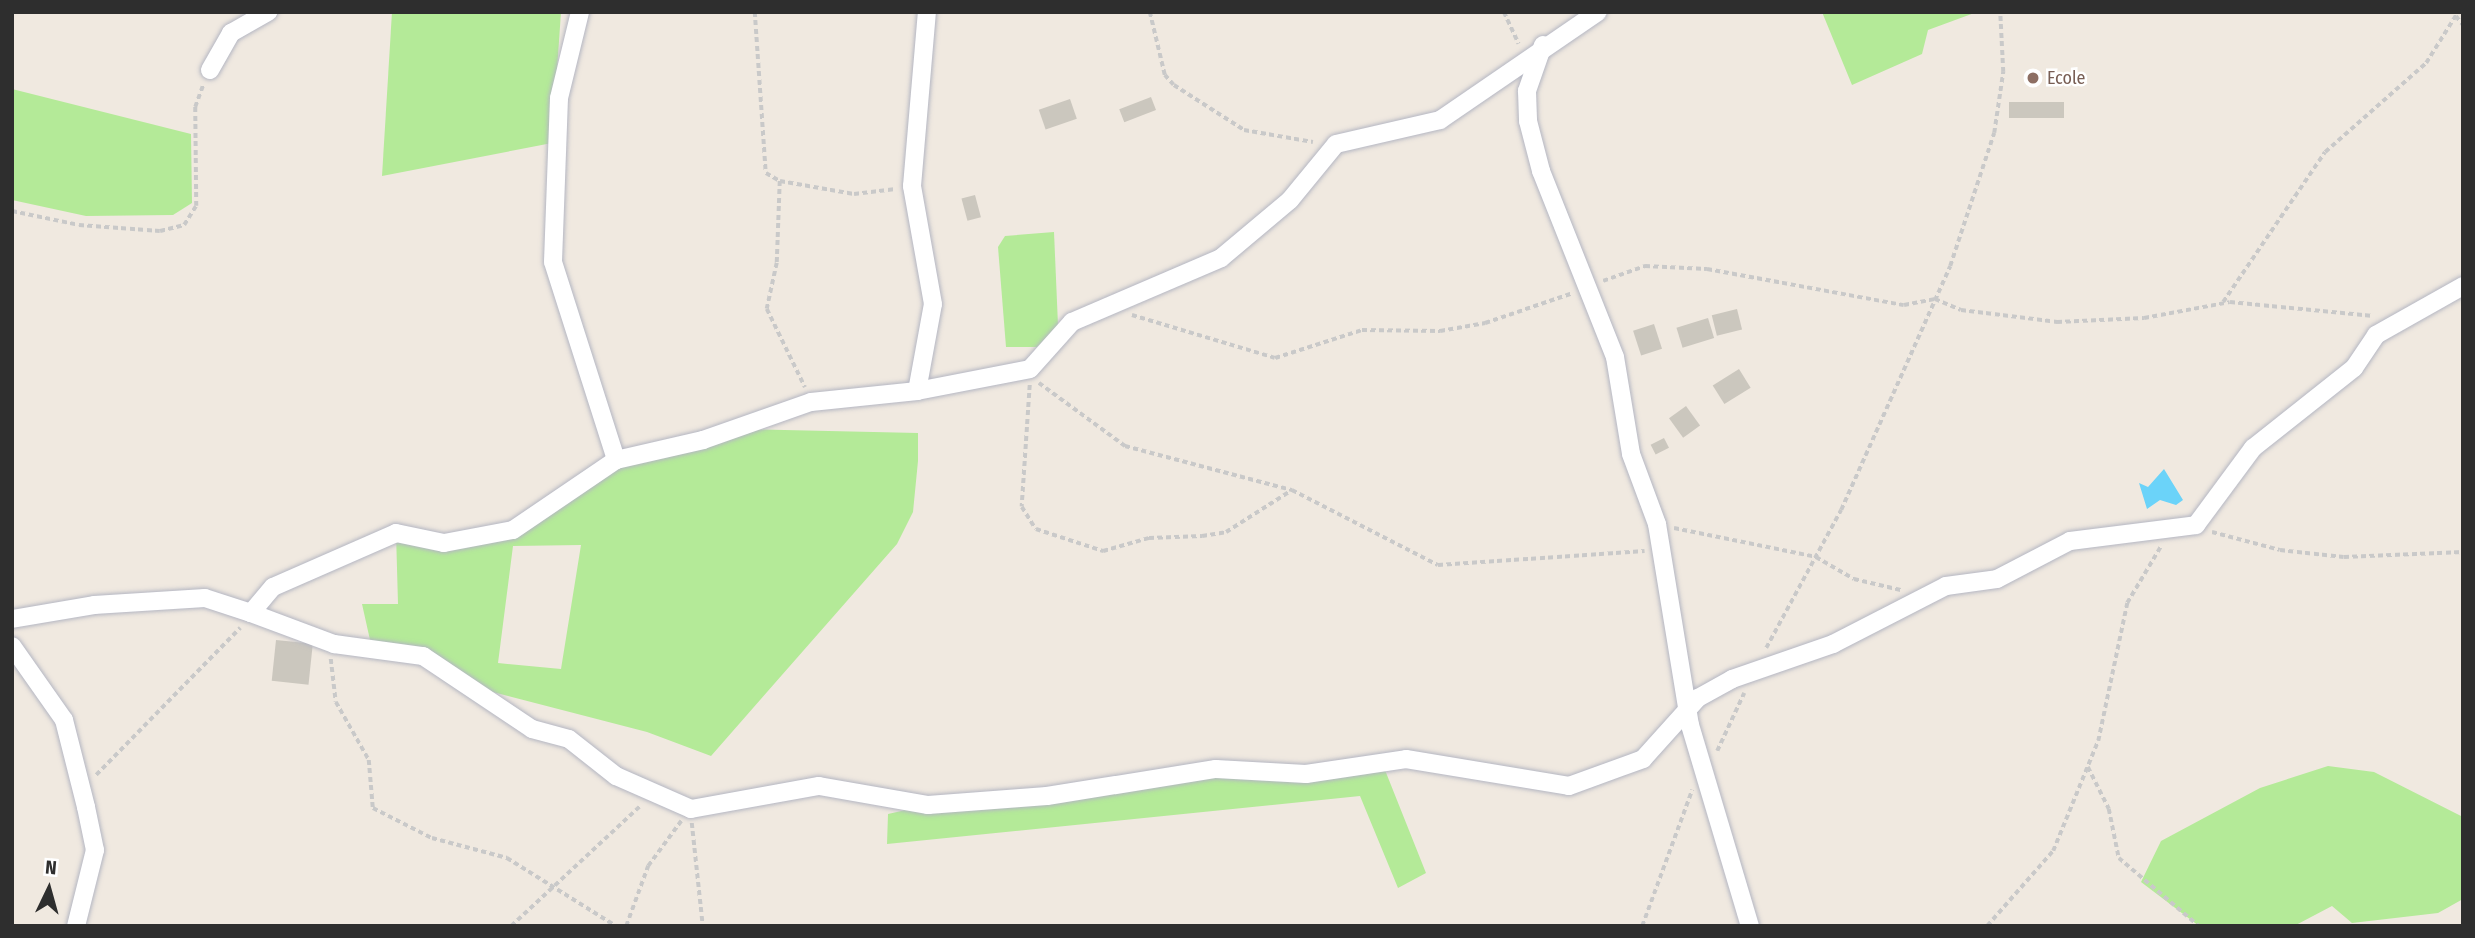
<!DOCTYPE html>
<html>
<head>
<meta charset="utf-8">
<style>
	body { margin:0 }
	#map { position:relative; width:2475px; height:938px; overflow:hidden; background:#f0e9e0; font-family:"Fira Sans Condensed",sans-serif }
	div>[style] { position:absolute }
	.green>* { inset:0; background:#b4ea98 }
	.water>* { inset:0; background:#6bd3f9 }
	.building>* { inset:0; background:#cbc7be; transform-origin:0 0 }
	.path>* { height:3.5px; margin-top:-1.75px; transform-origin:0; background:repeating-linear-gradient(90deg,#c9c9c9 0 5px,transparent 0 8.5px) }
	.roads { filter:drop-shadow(0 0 2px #b4b6c2) drop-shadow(0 0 2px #b4b6c2) }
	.minor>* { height:18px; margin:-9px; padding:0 9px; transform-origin:9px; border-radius:9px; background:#fff }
	.dots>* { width:19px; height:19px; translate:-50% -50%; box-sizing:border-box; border:4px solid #fff; border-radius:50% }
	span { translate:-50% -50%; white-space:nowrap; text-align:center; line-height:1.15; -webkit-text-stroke:5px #fff; paint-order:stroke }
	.education-label { font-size:18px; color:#785e54 }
	.left { translate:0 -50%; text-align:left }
	.frame { position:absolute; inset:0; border:14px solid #2e2e2e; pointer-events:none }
	.north { position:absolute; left:14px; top:854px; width:70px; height:70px; -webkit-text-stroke:5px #fff; paint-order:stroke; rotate:5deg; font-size:19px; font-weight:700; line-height:28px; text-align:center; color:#2e2e2e }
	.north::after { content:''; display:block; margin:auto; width:24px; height:32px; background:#2e2e2e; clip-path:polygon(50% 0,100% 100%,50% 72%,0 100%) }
</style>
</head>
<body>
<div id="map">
	<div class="green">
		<div style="clip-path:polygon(392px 12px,561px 12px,552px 143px,382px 176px)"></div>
		<div style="clip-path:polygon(1822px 12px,1977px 12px,1928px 30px,1922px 54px,1852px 85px)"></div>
		<div style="clip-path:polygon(12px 89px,191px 134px,192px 203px,173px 215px,86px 216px,12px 200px)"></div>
		<div style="clip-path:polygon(1054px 232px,1058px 325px,1037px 347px,1006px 347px,998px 247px,1005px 236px)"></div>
		<div style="clip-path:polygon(evenodd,735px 429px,918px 433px,918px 461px,913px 512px,897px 544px,711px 756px,647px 732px,477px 688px,423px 656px,372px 649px,362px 604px,398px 604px,396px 533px,444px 543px,513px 530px,607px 464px,735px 429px,581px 545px,561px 669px,498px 663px,513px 546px,581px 545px)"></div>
		<div style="clip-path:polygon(1381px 760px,1426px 873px,1398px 888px,1360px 796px,887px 844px,888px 814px,928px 805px,1216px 769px,1266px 775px)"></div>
		<div style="clip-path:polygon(2328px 766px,2374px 772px,2463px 817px,2463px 899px,2438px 913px,2352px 923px,2332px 906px,2294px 926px,2199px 926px,2141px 882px,2161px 841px,2260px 788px)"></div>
	</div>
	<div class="water">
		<div style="clip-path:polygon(2164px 469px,2183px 500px,2176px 505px,2160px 500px,2147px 509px,2139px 483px,2148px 487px)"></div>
	</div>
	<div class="building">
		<div style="left:1151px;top:97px;width:14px;height:34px;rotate:69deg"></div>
		<div style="left:1070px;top:99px;width:21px;height:33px;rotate:71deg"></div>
		<div style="left:2009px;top:102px;width:55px;height:16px"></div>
		<div style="left:975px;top:195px;width:23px;height:14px;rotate:75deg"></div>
		<div style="left:1737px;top:309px;width:21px;height:26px;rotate:76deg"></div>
		<div style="left:1708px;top:318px;width:21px;height:33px;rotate:73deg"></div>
		<div style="left:1654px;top:324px;width:26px;height:22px;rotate:72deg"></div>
		<div style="left:1739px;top:369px;width:22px;height:31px;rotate:58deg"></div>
		<div style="left:1686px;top:406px;width:24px;height:21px;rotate:54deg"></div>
		<div style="left:1664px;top:438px;width:11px;height:15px;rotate:63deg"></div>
		<div style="left:276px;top:640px;width:37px;height:41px;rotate:6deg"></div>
	</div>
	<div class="path">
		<div style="left:755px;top:12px;width:161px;rotate:86.1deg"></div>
		<div style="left:766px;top:173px;width:16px;rotate:30deg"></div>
		<div style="left:780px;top:181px;width:82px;rotate:92.1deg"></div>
		<div style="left:777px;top:263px;width:47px;rotate:102.3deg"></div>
		<div style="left:767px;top:309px;width:87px;rotate:64deg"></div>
		<div style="left:1150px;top:12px;width:65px;rotate:76.6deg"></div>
		<div style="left:1165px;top:75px;width:13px;rotate:48deg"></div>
		<div style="left:1174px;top:85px;width:83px;rotate:32.7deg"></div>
		<div style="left:1244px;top:130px;width:70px;rotate:9.9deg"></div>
		<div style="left:1504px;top:12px;width:35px;rotate:65deg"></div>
		<div style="left:2456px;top:16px;width:11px;rotate:52deg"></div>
		<div style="left:780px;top:181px;width:75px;rotate:10deg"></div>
		<div style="left:854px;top:194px;width:42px;rotate:-6.8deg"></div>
		<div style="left:12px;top:211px;width:68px;rotate:11.8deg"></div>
		<div style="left:79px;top:225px;width:81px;rotate:4.2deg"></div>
		<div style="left:160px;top:231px;width:25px;rotate:-14deg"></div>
		<div style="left:184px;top:225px;width:22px;rotate:-58deg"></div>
		<div style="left:196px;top:206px;width:99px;rotate:-90.6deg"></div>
		<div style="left:195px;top:107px;width:23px;rotate:-70deg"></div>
		<div style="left:1603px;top:281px;width:45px;rotate:-19.7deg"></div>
		<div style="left:1645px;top:266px;width:62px;rotate:2.8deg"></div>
		<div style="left:1707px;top:269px;width:200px;rotate:10.4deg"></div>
		<div style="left:1904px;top:305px;width:32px;rotate:-11deg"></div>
		<div style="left:1935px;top:299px;width:28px;rotate:23deg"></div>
		<div style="left:1961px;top:310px;width:97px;rotate:7.1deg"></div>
		<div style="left:2057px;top:322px;width:87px;rotate:-2.6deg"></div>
		<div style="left:2144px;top:318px;width:87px;rotate:-10.5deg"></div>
		<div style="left:2230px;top:302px;width:144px;rotate:5.6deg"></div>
		<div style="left:2223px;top:302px;width:181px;rotate:-55.8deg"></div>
		<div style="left:2325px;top:152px;width:135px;rotate:-41.4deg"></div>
		<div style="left:2426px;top:63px;width:60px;rotate:-57.9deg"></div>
		<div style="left:1132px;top:315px;width:149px;rotate:16.7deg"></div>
		<div style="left:1275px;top:358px;width:91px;rotate:-17.8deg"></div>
		<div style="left:1362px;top:330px;width:78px;rotate:0.7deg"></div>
		<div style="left:1440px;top:331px;width:46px;rotate:-10.1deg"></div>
		<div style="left:1485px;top:323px;width:93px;rotate:-18.8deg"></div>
		<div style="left:1039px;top:383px;width:107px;rotate:36.2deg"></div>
		<div style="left:1125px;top:446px;width:173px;rotate:14.8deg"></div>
		<div style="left:1292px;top:490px;width:164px;rotate:27.2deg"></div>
		<div style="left:1438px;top:565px;width:207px;rotate:-3.9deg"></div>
		<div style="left:1030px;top:385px;width:122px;rotate:93.8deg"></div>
		<div style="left:1022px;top:507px;width:26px;rotate:58deg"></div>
		<div style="left:1036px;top:529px;width:71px;rotate:18.2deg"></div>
		<div style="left:1103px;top:551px;width:48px;rotate:-15.8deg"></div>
		<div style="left:1149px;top:538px;width:53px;rotate:-2.2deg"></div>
		<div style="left:1202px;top:536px;width:24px;rotate:-9deg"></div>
		<div style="left:1226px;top:532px;width:78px;rotate:-32.5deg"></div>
		<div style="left:1674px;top:528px;width:145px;rotate:11.5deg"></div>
		<div style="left:1816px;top:557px;width:44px;rotate:30.1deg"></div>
		<div style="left:1854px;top:579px;width:48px;rotate:13.2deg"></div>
		<div style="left:2212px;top:532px;width:70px;rotate:14.8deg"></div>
		<div style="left:2280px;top:550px;width:64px;rotate:6.2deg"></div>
		<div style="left:2344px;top:557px;width:119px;rotate:-2.4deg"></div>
		<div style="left:1766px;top:648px;width:157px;rotate:-61.5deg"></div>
		<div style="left:1841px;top:510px;width:267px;rotate:-65.9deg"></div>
		<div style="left:1950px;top:266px;width:140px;rotate:-71.7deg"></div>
		<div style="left:1994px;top:133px;width:62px;rotate:-81.6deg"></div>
		<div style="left:2003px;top:72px;width:60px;rotate:-92.9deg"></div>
		<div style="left:331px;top:659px;width:43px;rotate:83.4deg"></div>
		<div style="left:336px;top:702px;width:67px;rotate:60.4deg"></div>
		<div style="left:369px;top:760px;width:48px;rotate:85.2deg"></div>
		<div style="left:373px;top:808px;width:66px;rotate:27deg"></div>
		<div style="left:432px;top:838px;width:78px;rotate:14.9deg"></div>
		<div style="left:507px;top:858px;width:128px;rotate:32deg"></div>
		<div style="left:1717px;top:751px;width:64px;rotate:-65deg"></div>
		<div style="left:2088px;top:767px;width:47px;rotate:63.4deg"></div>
		<div style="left:2109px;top:809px;width:50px;rotate:78.5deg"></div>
		<div style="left:2119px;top:858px;width:105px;rotate:40.4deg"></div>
		<div style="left:96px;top:775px;width:206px;rotate:-45.6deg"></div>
		<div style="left:692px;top:823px;width:104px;rotate:83.9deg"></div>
		<div style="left:511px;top:926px;width:176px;rotate:-42.9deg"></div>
		<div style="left:626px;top:926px;width:64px;rotate:-69.9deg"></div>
		<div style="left:648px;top:866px;width:56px;rotate:-53.7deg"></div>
		<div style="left:1642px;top:926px;width:145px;rotate:-69.8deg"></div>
		<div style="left:1987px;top:926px;width:100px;rotate:-48.7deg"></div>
		<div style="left:2053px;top:851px;width:119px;rotate:-67.8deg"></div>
		<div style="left:2098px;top:741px;width:141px;rotate:-78.1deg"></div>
		<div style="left:2127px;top:603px;width:66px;rotate:-59.2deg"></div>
	</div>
	<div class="roads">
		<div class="minor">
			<div style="left:580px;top:12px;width:89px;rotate:103.7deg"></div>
			<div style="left:559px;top:98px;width:164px;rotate:92.1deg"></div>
			<div style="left:553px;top:262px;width:208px;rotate:72.3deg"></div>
			<div style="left:1543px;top:45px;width:49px;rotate:109.2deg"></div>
			<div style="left:1527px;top:91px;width:30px;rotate:88deg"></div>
			<div style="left:1528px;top:121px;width:52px;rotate:75.4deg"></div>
			<div style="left:1541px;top:171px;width:200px;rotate:68.3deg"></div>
			<div style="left:1615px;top:357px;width:98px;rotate:80.6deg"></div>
			<div style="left:1631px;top:454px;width:75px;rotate:69.6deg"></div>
			<div style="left:1657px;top:524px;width:204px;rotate:80.7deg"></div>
			<div style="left:1690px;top:725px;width:210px;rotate:73.4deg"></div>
			<div style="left:210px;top:70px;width:43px;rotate:-60.4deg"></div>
			<div style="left:231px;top:33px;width:43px;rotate:-29.6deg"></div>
			<div style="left:917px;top:391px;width:88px;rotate:-79.6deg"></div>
			<div style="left:933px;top:304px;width:120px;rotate:-100.1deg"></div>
			<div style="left:912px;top:186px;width:175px;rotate:-85.1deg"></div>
			<div style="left:251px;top:613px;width:89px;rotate:20.5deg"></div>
			<div style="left:334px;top:644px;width:90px;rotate:7.7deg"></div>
			<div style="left:423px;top:656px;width:131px;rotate:33.8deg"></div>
			<div style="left:532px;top:729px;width:38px;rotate:15deg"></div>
			<div style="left:569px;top:739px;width:60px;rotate:38.2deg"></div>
			<div style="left:616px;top:776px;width:82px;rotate:23.7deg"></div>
			<div style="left:691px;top:809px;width:130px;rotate:-10.2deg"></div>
			<div style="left:819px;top:786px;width:111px;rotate:9.9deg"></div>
			<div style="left:928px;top:805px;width:119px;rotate:-4.3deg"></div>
			<div style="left:1047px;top:796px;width:171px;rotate:-9.1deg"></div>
			<div style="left:1216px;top:769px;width:90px;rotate:3.2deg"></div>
			<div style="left:1306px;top:774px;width:101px;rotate:-8.5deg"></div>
			<div style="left:1406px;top:759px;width:165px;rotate:9.4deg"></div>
			<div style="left:1569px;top:786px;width:79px;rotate:-20deg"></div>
			<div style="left:1643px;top:759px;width:82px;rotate:-48deg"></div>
			<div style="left:1698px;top:698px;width:39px;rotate:-29deg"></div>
			<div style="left:1732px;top:679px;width:107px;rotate:-19.1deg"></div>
			<div style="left:1833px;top:644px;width:127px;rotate:-27.2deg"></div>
			<div style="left:1946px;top:586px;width:51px;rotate:-7.8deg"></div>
			<div style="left:1997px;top:579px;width:82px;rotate:-27.5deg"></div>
			<div style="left:2070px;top:541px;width:127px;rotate:-7.2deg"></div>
			<div style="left:2196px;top:525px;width:96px;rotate:-53.5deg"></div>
			<div style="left:2253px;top:448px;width:129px;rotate:-38.4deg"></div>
			<div style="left:2354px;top:368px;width:40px;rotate:-56deg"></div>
			<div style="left:2376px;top:335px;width:100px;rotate:-29.4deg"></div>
			<div style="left:12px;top:619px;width:83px;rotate:-9.7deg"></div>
			<div style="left:94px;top:605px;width:111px;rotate:-3.6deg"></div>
			<div style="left:205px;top:598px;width:48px;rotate:18.1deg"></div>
			<div style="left:251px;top:613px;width:34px;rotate:-50deg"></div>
			<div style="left:273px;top:587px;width:134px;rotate:-23.7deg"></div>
			<div style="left:396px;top:533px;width:49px;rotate:11.8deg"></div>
			<div style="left:444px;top:543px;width:70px;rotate:-10.7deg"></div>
			<div style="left:513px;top:530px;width:125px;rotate:-34.2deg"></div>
			<div style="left:616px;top:460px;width:89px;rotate:-12.9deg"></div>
			<div style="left:703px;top:440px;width:114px;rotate:-19.4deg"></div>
			<div style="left:811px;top:402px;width:107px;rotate:-5.9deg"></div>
			<div style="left:917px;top:391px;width:115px;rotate:-11deg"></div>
			<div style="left:1030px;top:369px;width:63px;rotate:-48.2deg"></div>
			<div style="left:1072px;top:322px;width:162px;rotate:-23.2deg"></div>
			<div style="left:1221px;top:258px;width:90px;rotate:-40deg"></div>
			<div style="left:1290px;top:200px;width:72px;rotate:-50.6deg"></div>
			<div style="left:1336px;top:144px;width:107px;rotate:-13deg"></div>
			<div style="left:1440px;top:120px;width:191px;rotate:-34.4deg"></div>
			<div style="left:12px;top:646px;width:90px;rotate:54.9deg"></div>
			<div style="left:64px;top:720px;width:90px;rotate:75.8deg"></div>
			<div style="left:86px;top:807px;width:44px;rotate:78.2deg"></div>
			<div style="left:95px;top:850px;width:78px;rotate:104deg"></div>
		</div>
	</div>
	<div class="dots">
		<div style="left:2033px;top:78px;background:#8d6e63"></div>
	</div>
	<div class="education-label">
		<span class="left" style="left:2047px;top:78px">Ecole</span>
	</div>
	<div class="frame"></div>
	<div class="north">N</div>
</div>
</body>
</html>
